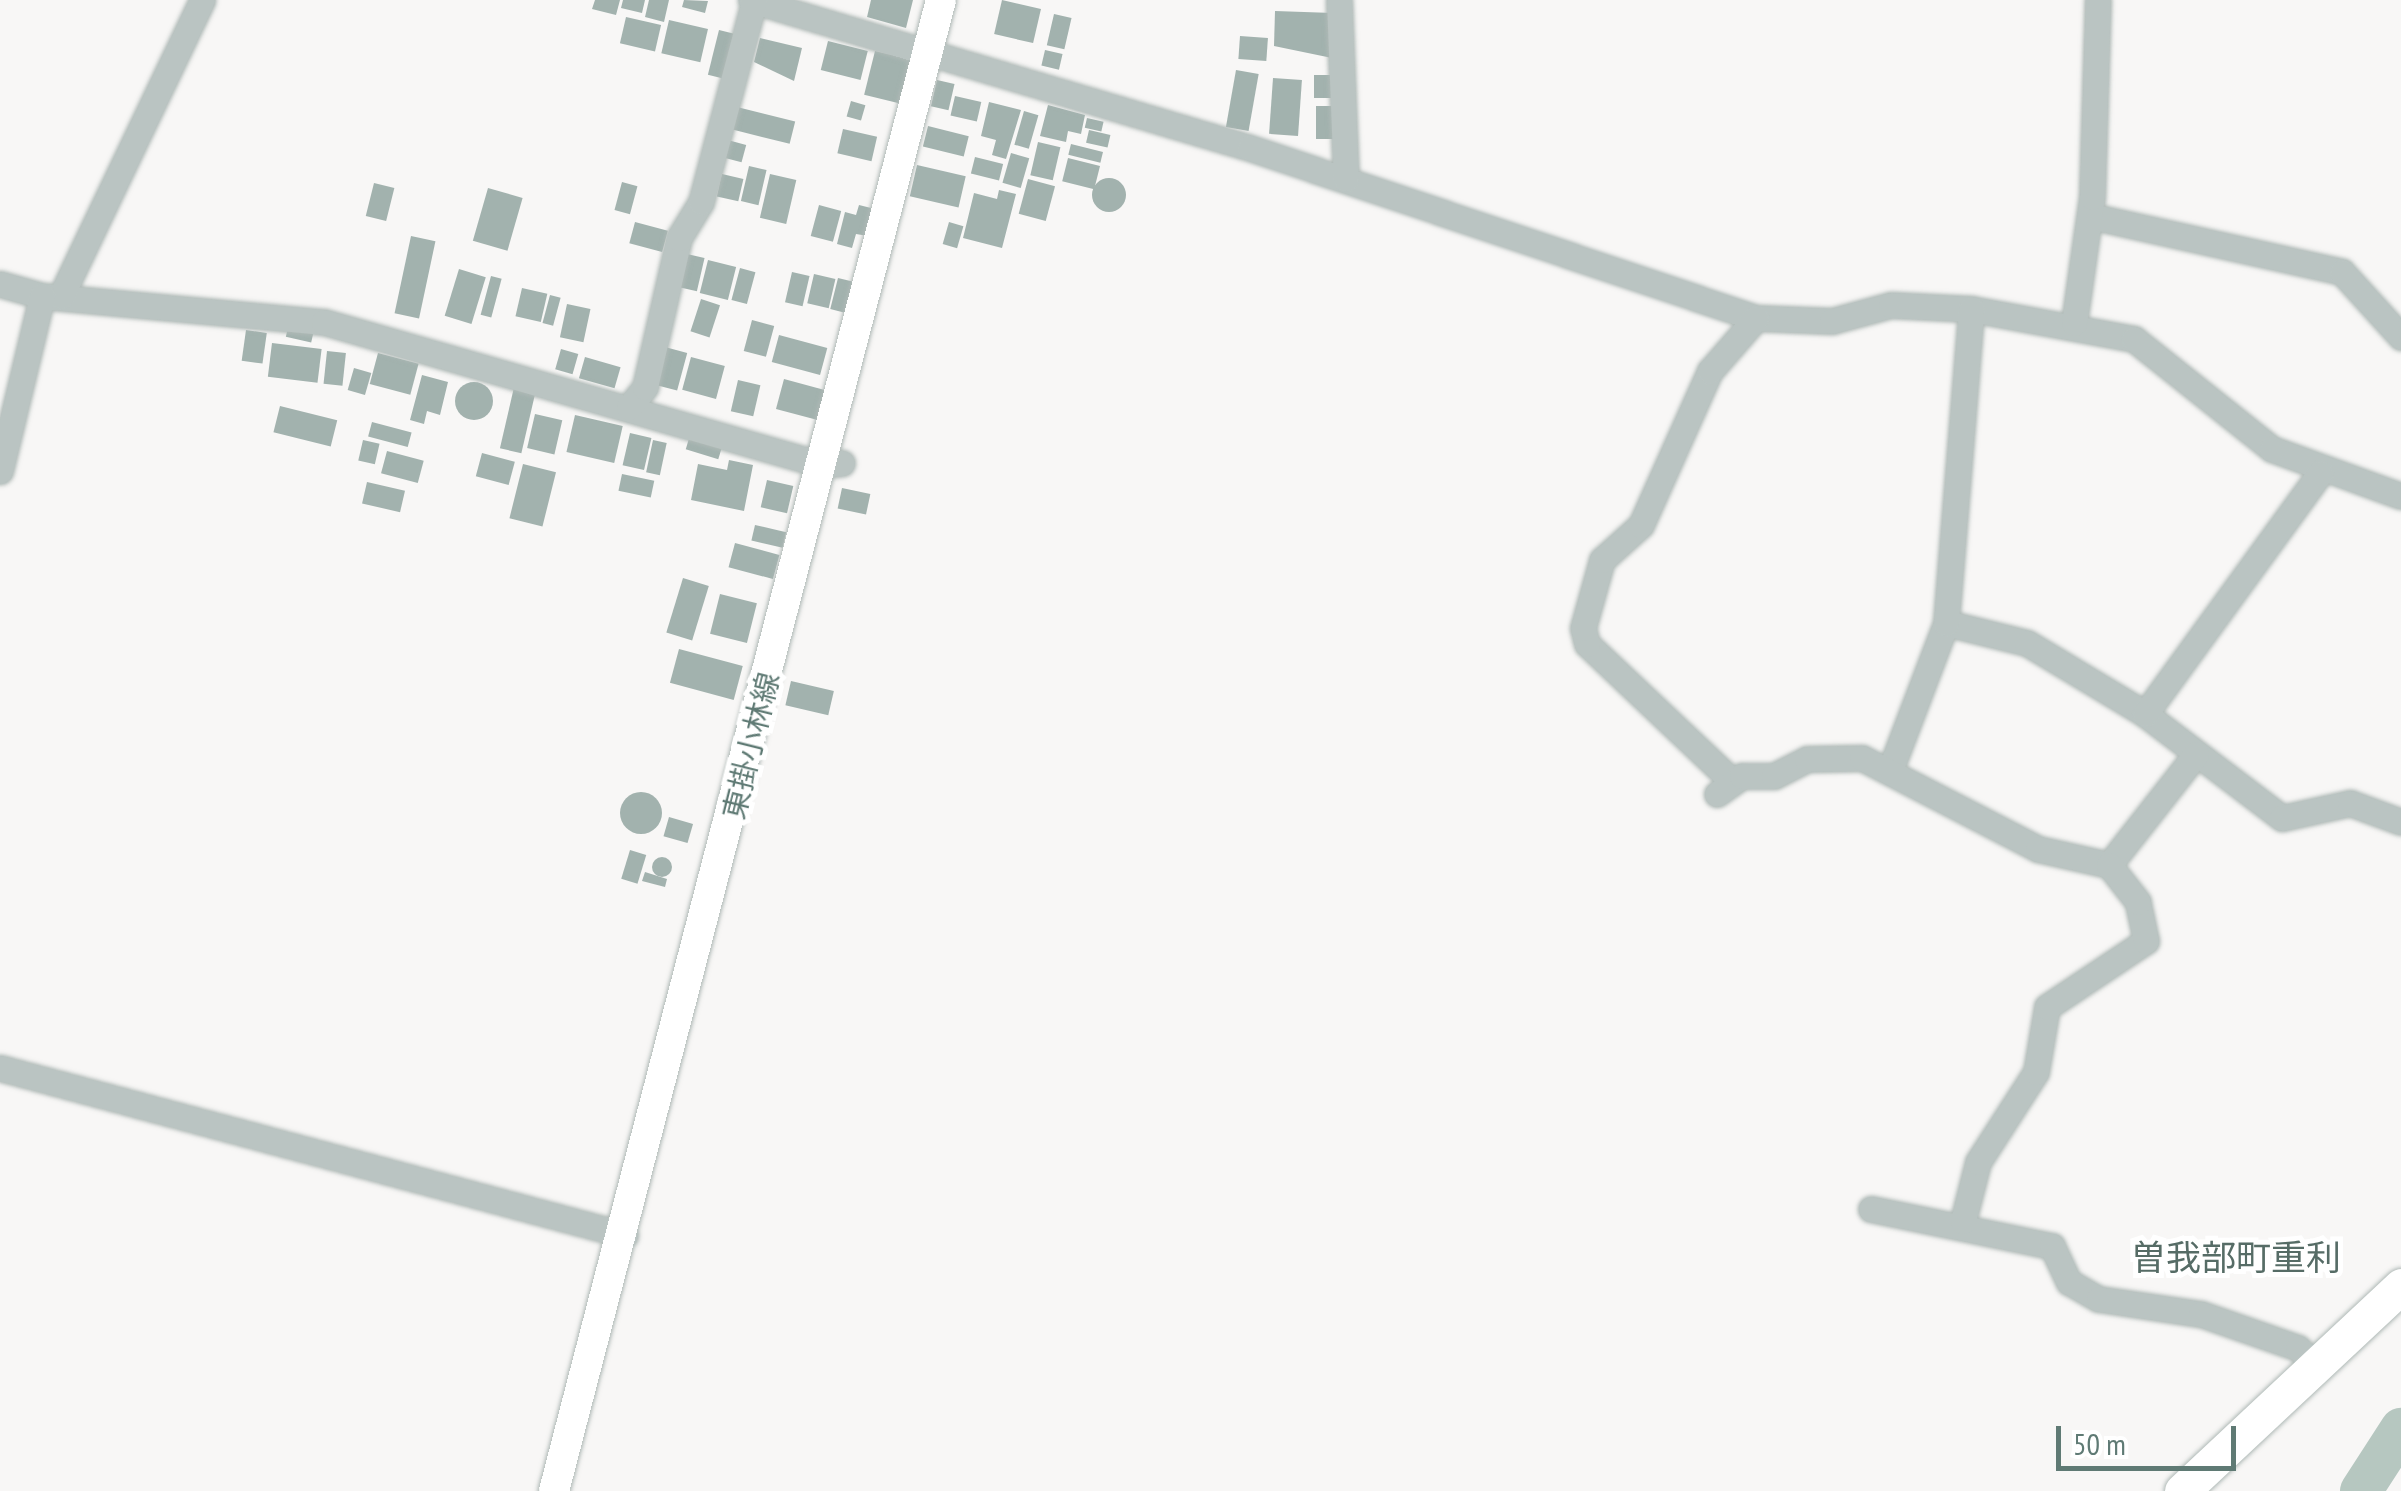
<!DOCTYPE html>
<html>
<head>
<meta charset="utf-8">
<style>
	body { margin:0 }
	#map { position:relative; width:2401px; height:1491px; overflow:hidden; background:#f8f7f6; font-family:"PT Sans Narrow","Noto Sans JP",sans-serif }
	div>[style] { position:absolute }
	.river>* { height:42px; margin:-21px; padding:0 21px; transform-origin:21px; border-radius:21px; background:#b6c7c0 }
	.building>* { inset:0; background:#a2b2ae; transform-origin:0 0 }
	.round { border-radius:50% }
	.roads { filter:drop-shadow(0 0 2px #afb9b6) drop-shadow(0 0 2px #afb9b6) }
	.minor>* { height:25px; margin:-12.5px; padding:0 12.5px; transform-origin:12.5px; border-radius:12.5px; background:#bac4c2 }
	.major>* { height:30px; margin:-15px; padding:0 15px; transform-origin:15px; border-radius:15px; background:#fff }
	.highway>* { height:35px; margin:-17.5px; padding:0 17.5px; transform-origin:17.5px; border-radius:17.5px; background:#fff }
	span { translate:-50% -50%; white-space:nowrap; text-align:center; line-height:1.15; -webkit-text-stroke:10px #fff; paint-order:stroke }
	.street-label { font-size:30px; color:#5f7a74 }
	.quarter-label { font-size:35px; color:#566c66 }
	.scale { position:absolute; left:2056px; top:1426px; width:180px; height:45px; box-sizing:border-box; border:5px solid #5f7a74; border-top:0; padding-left:12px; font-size:30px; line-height:35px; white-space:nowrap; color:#5f7a74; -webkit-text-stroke:8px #fff; paint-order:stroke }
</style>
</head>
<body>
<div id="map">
	<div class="river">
		<div style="left:2361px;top:1491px;width:74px;rotate:-57.2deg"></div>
	</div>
	<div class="building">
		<div style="clip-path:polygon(595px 0,620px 0,616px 15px,592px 9px)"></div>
		<div style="clip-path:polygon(623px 0,645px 0,642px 13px,621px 8px)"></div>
		<div style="clip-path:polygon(649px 0,669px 0,664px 22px,645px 17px)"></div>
		<div style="clip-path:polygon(684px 0,708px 1px,705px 13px,682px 7px)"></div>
		<div style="clip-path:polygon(871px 0,913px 0,906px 28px,867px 17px)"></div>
		<div style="left:1002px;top:0;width:40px;height:35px;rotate:13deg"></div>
		<div style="clip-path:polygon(1275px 11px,1333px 13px,1332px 58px,1274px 46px)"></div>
		<div style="left:1054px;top:14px;width:18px;height:32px;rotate:13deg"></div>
		<div style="left:626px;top:17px;width:36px;height:27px;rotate:13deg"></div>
		<div style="left:669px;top:20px;width:40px;height:34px;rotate:13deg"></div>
		<div style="left:719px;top:30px;width:25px;height:46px;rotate:14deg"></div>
		<div style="left:1240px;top:36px;width:28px;height:23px;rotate:4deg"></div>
		<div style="clip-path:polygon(760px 38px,802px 48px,794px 81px,754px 62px)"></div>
		<div style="left:828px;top:41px;width:41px;height:30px;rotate:14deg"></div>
		<div style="left:1045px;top:50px;width:18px;height:16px;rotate:13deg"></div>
		<div style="left:875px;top:51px;width:38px;height:45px;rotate:14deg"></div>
		<div style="left:1236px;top:70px;width:23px;height:58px;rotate:10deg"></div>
		<div style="left:1314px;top:75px;width:23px;height:23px"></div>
		<div style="left:1273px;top:78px;width:29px;height:56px;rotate:4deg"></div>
		<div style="left:937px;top:80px;width:18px;height:27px;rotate:13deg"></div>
		<div style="left:955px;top:96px;width:27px;height:20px;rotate:13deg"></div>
		<div style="left:851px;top:101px;width:15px;height:16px;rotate:16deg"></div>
		<div style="clip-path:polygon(989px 102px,1021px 110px,1006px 159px,992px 155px,996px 140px,981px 136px)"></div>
		<div style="clip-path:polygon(1048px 105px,1085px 115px,1081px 134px,1068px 131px,1066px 142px,1040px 136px)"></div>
		<div style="left:1316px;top:106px;width:19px;height:33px"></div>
		<div style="left:737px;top:107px;width:60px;height:23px;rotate:14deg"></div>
		<div style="left:1024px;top:111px;width:15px;height:35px;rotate:16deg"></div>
		<div style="left:1087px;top:118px;width:17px;height:10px;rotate:13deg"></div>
		<div style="left:928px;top:126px;width:42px;height:21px;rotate:14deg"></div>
		<div style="left:843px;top:129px;width:35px;height:25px;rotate:13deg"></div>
		<div style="left:1089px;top:130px;width:22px;height:13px;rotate:13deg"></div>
		<div style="left:724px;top:139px;width:23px;height:18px;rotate:15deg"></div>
		<div style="left:1038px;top:142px;width:23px;height:34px;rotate:13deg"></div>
		<div style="left:1071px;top:144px;width:33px;height:11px;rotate:14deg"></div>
		<div style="left:1011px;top:153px;width:19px;height:31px;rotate:16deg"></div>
		<div style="left:975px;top:157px;width:29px;height:17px;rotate:14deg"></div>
		<div style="left:1068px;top:158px;width:33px;height:24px;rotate:14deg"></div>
		<div style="left:917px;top:165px;width:50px;height:32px;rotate:13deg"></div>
		<div style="left:749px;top:166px;width:18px;height:36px;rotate:13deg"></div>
		<div style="left:722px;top:174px;width:22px;height:23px;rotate:13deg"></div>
		<div style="left:770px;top:174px;width:27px;height:45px;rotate:13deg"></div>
		<div class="round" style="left:1092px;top:178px;width:34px;height:34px"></div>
		<div style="left:1028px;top:179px;width:28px;height:36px;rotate:15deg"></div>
		<div style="left:622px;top:182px;width:16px;height:29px;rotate:15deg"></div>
		<div style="left:374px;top:183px;width:21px;height:34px;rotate:14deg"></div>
		<div style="left:488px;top:188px;width:36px;height:55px;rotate:16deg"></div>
		<div style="clip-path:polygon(999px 190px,1016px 194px,1002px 248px,963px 238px,974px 193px,997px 199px)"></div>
		<div style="left:819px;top:205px;width:23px;height:32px;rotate:15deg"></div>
		<div style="clip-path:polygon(859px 205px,875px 209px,868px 236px,856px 234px,852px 248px,837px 244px,845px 212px,856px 215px)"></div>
		<div style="left:635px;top:222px;width:34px;height:22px;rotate:15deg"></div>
		<div style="left:949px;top:222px;width:15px;height:23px;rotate:16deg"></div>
		<div style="left:411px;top:236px;width:25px;height:79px;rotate:12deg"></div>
		<div style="left:687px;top:254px;width:18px;height:34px;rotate:13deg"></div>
		<div style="left:708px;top:260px;width:29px;height:34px;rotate:14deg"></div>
		<div style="left:740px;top:268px;width:16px;height:33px;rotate:15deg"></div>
		<div style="left:459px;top:269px;width:28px;height:49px;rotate:17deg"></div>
		<div style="left:792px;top:272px;width:18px;height:31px;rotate:13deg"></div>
		<div style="left:814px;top:274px;width:22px;height:30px;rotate:13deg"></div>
		<div style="left:491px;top:276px;width:11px;height:40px;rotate:15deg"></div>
		<div style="left:838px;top:278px;width:16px;height:32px;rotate:14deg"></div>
		<div style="left:522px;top:288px;width:26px;height:29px;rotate:13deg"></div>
		<div style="left:550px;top:295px;width:11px;height:29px;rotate:15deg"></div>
		<div style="left:701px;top:299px;width:20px;height:34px;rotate:18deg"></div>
		<div style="left:567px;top:304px;width:24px;height:34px;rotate:12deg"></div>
		<div style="left:752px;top:320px;width:23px;height:32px;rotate:15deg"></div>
		<div style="left:289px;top:323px;width:26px;height:14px;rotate:13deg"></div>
		<div style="left:246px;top:330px;width:21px;height:31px;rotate:8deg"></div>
		<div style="left:779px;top:335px;width:50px;height:28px;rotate:15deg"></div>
		<div style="left:272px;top:343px;width:50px;height:34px;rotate:7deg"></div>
		<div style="left:665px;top:347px;width:23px;height:39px;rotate:15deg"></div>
		<div style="left:561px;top:349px;width:18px;height:21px;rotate:16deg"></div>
		<div style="left:327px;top:351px;width:19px;height:33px;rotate:6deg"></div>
		<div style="left:378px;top:353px;width:42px;height:32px;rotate:15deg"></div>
		<div style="left:585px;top:357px;width:37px;height:22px;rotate:16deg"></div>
		<div style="left:691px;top:357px;width:35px;height:34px;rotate:15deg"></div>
		<div style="left:354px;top:368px;width:18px;height:23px;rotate:16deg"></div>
		<div style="clip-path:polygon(422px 375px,448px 382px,440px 415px,427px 411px,424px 424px,410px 420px)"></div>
		<div style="left:784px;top:379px;width:43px;height:31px;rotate:15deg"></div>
		<div style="left:738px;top:380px;width:23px;height:32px;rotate:13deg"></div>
		<div class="round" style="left:455px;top:382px;width:38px;height:38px"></div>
		<div style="left:515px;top:383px;width:22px;height:67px;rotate:13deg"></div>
		<div style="left:280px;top:406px;width:59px;height:27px;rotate:14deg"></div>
		<div style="left:535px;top:414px;width:28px;height:35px;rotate:13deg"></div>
		<div style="left:575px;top:415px;width:49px;height:38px;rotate:13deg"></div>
		<div style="left:372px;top:422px;width:41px;height:15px;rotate:15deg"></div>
		<div style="left:691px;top:432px;width:34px;height:18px;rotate:17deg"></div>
		<div style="left:630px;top:433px;width:22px;height:33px;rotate:13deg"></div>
		<div style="left:363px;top:440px;width:17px;height:21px;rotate:13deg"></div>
		<div style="left:653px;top:440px;width:14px;height:33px;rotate:12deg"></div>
		<div style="left:387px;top:451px;width:38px;height:23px;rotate:15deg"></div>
		<div style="left:482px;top:453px;width:34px;height:24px;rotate:15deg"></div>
		<div style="clip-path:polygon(729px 460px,753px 465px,744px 511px,691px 500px,698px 464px,727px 470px)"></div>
		<div style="left:523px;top:464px;width:34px;height:56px;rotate:14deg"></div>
		<div style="left:622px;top:474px;width:33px;height:17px;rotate:12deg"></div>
		<div style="left:767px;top:480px;width:27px;height:28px;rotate:13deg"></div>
		<div style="left:367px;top:482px;width:39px;height:22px;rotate:13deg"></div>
		<div style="left:842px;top:488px;width:29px;height:21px;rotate:12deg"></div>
		<div style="left:755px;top:525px;width:32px;height:16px;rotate:13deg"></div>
		<div style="left:735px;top:543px;width:46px;height:25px;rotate:15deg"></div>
		<div style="left:683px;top:578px;width:27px;height:57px;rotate:17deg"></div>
		<div style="left:720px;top:594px;width:38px;height:41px;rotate:14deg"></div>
		<div style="left:679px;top:649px;width:66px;height:35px;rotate:15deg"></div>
		<div style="left:791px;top:681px;width:44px;height:25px;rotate:13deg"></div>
		<div class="round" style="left:620px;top:792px;width:42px;height:42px"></div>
		<div style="left:669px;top:817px;width:25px;height:20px;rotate:16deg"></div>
		<div style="left:630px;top:850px;width:17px;height:30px;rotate:17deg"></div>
		<div class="round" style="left:652px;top:857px;width:20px;height:20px"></div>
		<div style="clip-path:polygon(645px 872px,667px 879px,665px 887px,642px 881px)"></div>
	</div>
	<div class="roads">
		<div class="minor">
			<div style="left:751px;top:0;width:520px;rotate:16.52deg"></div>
			<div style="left:1250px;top:148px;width:534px;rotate:18.57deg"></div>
			<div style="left:1756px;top:318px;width:76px;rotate:2.3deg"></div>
			<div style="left:1832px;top:321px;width:61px;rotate:-15.2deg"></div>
			<div style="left:1891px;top:305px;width:80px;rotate:2.9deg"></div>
			<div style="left:1971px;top:309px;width:166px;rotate:10.4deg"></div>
			<div style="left:2134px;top:339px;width:176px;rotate:38.6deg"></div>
			<div style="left:2272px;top:449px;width:137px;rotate:20deg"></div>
			<div style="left:1339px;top:0;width:179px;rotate:87.8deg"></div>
			<div style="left:2090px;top:216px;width:258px;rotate:12.5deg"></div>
			<div style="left:2342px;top:272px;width:88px;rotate:47.8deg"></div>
			<div style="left:0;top:284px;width:44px;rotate:15.9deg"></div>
			<div style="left:42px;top:296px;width:283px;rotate:5.3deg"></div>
			<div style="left:324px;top:322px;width:519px;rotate:15.99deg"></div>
			<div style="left:823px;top:465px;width:19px;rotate:-6deg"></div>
			<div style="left:61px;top:296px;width:328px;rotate:-64.5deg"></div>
			<div style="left:2074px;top:323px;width:127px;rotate:-81.9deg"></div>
			<div style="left:2092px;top:197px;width:197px;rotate:-88.3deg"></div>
			<div style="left:629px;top:407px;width:26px;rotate:-51deg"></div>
			<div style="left:645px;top:387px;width:153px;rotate:-77.1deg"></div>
			<div style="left:679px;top:238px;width:42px;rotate:-58.6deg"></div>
			<div style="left:701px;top:202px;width:208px;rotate:-75.2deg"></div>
			<div style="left:0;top:471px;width:180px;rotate:-76.5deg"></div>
			<div style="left:1946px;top:623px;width:83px;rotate:13.9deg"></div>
			<div style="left:2027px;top:643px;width:138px;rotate:31deg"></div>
			<div style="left:2145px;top:714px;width:172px;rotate:37.2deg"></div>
			<div style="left:2282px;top:818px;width:70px;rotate:-12.4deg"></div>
			<div style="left:2350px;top:803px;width:54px;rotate:20.4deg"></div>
			<div style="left:2145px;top:714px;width:298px;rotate:-54deg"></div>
			<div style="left:1891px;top:768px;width:155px;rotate:-69.2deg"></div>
			<div style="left:1946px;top:623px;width:315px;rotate:-85.4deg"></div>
			<div style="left:1732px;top:781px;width:199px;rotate:-136.6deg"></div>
			<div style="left:1587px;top:644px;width:16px;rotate:-104deg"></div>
			<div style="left:1583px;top:628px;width:71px;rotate:-74.4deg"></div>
			<div style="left:1602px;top:560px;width:52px;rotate:-41.9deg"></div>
			<div style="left:1641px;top:525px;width:169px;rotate:-65.9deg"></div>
			<div style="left:1710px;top:371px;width:70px;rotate:-49deg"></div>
			<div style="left:1717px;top:794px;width:31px;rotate:-36deg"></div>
			<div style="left:1742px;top:776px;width:32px"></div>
			<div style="left:1774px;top:776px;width:37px;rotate:-27deg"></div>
			<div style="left:1807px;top:759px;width:55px;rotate:-1deg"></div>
			<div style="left:1862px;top:758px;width:198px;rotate:27.3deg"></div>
			<div style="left:2038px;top:849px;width:73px;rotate:12.7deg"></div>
			<div style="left:2109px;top:865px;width:141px;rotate:-51.9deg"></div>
			<div style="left:0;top:1068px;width:647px;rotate:14.96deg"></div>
			<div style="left:1871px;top:1209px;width:185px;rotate:11.6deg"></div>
			<div style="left:2052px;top:1246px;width:40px;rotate:65deg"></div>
			<div style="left:2069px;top:1282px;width:34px;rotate:30deg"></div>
			<div style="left:2099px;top:1299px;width:103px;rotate:8.4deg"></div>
			<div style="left:2201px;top:1314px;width:103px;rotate:19.3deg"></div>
			<div style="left:2298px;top:1348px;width:25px;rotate:45deg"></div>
			<div style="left:1963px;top:1221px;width:61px;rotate:-75.7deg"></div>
			<div style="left:1978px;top:1162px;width:107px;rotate:-57.2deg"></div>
			<div style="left:2036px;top:1072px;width:66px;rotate:-80.4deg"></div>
			<div style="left:2047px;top:1007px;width:119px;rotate:-33.7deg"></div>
			<div style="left:2146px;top:941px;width:40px;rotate:-102deg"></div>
			<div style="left:2138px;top:902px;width:47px;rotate:-128.1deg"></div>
		</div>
		<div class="major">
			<div style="left:554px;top:1491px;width:1540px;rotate:-75.45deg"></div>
		</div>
		<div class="highway">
			<div style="left:2182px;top:1491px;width:300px;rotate:-43.1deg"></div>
		</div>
	</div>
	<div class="street-label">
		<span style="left:751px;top:746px;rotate:-76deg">東掛小林線</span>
	</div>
	<div class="quarter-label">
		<span style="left:2236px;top:1257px">曽我部町重利</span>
	</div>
	<div class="scale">50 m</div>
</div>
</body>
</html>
